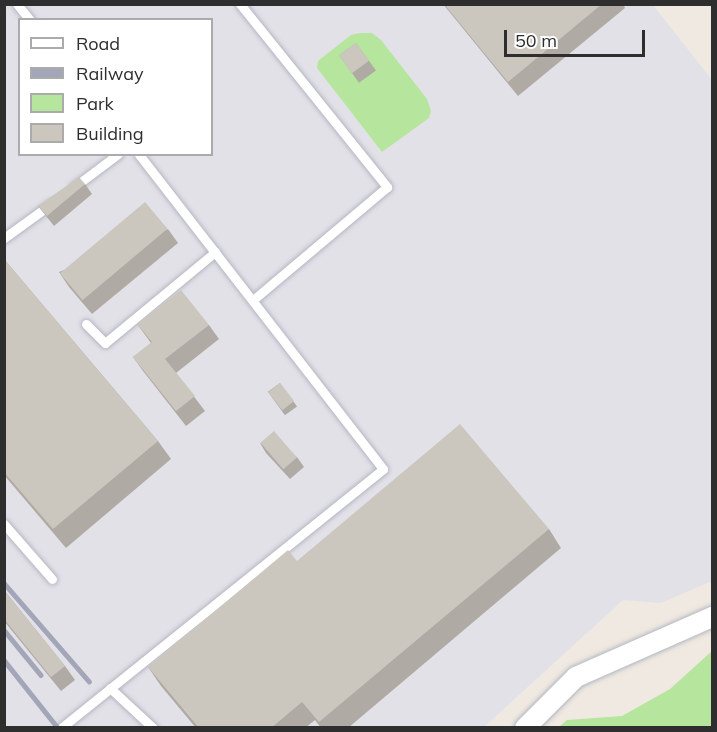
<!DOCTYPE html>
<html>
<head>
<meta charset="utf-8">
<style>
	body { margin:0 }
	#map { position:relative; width:717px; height:732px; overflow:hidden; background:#efe9e1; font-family:Mulish,sans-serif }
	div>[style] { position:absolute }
	.industrial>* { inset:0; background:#e3e1e8 }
	.green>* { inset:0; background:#b6e59e }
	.roads { filter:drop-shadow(0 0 2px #b4b7c1) drop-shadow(0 0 2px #b4b7c1) }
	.service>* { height:9px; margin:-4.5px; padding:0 4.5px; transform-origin:4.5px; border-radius:4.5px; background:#fff }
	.minor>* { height:20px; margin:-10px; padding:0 10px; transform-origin:10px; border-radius:10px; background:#fff }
	.rail>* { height:4.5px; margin:-2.25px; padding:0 2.25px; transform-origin:2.25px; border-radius:2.25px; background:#a3a6b8 }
	.wall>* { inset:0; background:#afaba4; transform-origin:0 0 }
	.building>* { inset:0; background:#cbc7bf; transform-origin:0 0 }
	span { translate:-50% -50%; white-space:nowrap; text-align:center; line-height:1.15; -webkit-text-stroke:4.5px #fff; paint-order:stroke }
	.frame { position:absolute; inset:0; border:6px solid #2e2e2e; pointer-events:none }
	.legend { position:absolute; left:18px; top:18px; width:195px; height:138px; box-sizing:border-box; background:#fff; border:2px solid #ababab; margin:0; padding:8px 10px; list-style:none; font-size:18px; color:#2e2e2e }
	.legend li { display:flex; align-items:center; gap:12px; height:30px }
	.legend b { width:30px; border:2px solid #ababab }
	.scale { position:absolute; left:504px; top:30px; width:141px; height:27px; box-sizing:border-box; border:3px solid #2e2e2e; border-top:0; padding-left:8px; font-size:18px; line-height:21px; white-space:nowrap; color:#2e2e2e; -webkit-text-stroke:4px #fff; paint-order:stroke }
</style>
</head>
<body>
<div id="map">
	<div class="industrial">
		<div style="clip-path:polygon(evenodd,4px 5px,653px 5px,712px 80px,712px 581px,661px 603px,623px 600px,484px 727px,5px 727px,4px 5px,20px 20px,212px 20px,212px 154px,20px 154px,20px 20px)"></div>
	</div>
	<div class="green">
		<div style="clip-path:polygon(360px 33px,372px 33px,381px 40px,427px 99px,431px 111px,429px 118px,382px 152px,317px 68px,318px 61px,351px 35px)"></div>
		<div style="clip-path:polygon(712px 651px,712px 727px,559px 727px,567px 720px,622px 716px,670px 689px)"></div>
	</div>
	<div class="roads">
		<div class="service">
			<div style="left:17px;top:4px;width:21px;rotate:51deg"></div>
			<div style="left:240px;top:4px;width:235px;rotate:51.2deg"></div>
			<div style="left:387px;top:187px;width:174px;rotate:139.9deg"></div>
			<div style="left:74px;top:187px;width:55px;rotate:-36.9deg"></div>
			<div style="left:4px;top:238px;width:58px;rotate:-35.9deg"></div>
			<div style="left:86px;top:324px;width:27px;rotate:45deg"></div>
			<div style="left:105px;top:343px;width:143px;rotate:-39.6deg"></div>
			<div style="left:4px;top:524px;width:73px;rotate:48.9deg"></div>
			<div style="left:110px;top:688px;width:59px;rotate:42.9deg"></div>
			<div style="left:61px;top:728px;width:413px;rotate:-38.8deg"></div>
			<div style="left:383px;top:469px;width:398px;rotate:-127.8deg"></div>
		</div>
		<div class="minor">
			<div style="left:525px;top:728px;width:72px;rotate:-45deg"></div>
			<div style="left:576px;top:677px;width:149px;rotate:-23.8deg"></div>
		</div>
	</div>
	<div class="rail">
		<div style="left:4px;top:583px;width:130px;rotate:49.1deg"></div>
		<div style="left:4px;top:630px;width:58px;rotate:50.6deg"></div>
		<div style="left:4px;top:660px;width:87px;rotate:51.5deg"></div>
	</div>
	<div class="wall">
		<div style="clip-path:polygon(443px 4px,623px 4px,625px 8px,518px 96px)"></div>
		<div style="left:356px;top:43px;width:34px;height:21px;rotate:54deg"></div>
		<div style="clip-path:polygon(85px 184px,92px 194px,54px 226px,38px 206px)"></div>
		<div style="clip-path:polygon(168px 229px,178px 243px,92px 314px,69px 287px,59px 272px)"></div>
		<div style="clip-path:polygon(4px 259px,158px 441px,171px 459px,66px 548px,4px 475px)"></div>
		<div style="clip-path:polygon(137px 324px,209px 325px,219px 339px,176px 373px,205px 411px,186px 426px,143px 371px,133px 357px,151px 343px)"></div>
		<div style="left:280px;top:383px;width:29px;height:15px;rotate:54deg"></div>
		<div style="clip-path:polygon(260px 443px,297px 457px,304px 467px,290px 479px,266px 453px)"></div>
		<div style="clip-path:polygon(549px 529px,561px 548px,348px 728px,321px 728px,315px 720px,305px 728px,196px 728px,161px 686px,148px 667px,297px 561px)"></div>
		<div style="clip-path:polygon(4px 590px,65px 666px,75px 680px,61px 691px,4px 621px)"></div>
	</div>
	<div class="building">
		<div style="clip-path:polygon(444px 4px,602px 4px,508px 82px)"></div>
		<div style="left:356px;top:43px;width:22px;height:21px;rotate:54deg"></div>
		<div style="clip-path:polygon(79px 177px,85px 184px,47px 216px,38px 206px)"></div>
		<div style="left:145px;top:202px;width:35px;height:111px;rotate:50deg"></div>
		<div style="clip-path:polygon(4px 259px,158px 441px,53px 529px,4px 472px)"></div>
		<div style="clip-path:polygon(181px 290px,209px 325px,165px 359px,195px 396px,176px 411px,133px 357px,152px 342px,137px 324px)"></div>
		<div style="left:280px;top:383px;width:23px;height:15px;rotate:52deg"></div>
		<div style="clip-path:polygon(460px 424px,549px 529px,319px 722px,302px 702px,271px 728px,199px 728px,148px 667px,288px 550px,297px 561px)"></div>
		<div style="left:274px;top:431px;width:35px;height:18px;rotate:49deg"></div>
		<div style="clip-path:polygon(4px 590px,65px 666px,51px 677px,4px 619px)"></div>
	</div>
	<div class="frame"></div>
	<ul class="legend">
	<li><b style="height:8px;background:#fff"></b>Road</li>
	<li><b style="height:8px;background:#a3a6b8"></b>Railway</li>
	<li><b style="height:16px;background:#b6e59e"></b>Park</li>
	<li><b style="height:16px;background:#cbc7bf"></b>Building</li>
	</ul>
	<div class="scale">50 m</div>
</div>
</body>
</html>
